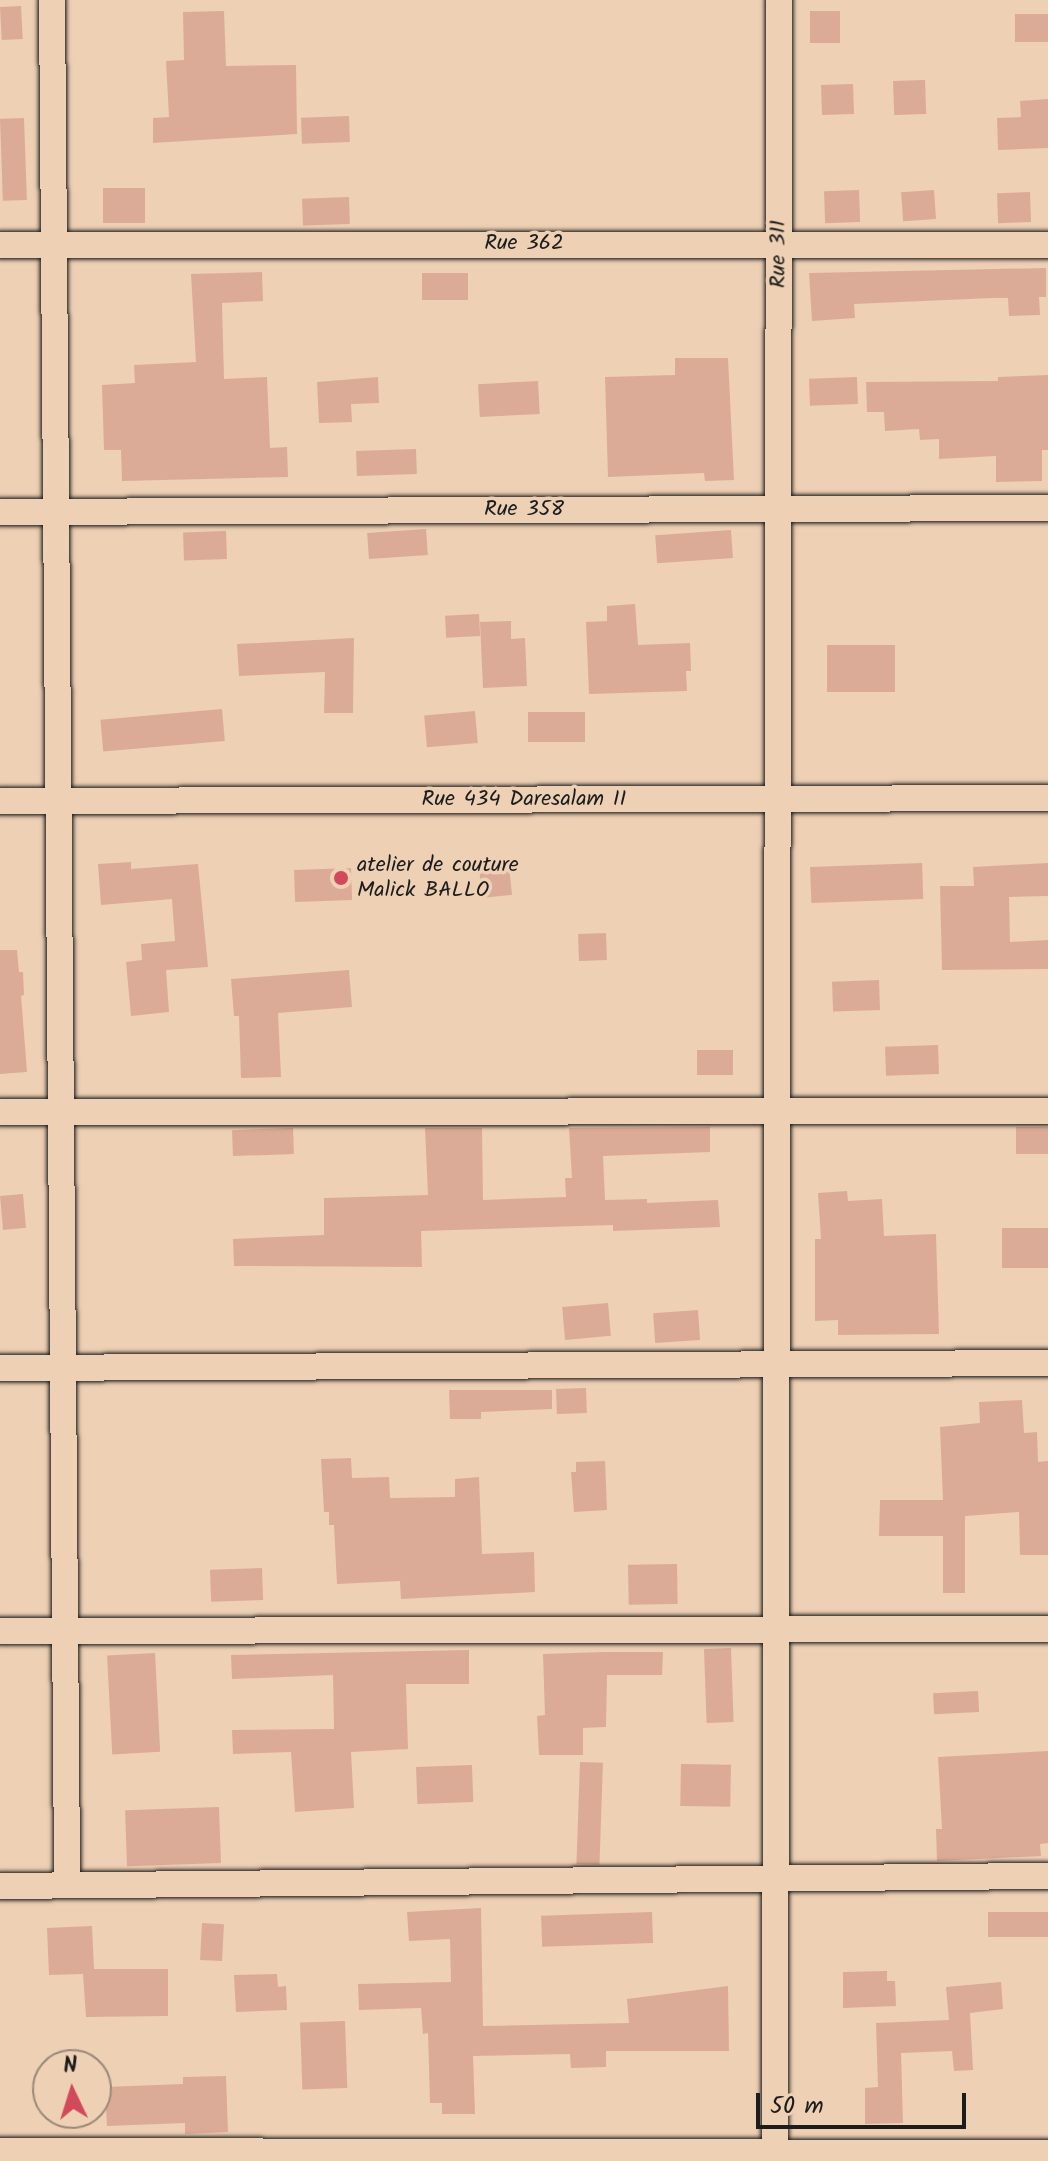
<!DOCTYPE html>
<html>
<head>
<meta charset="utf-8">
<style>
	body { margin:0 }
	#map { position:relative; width:1048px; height:2161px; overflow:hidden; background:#eed0b4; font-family:Kalam,sans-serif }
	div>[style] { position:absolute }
	.building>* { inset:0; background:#dcab97; transform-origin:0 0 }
	.roads { filter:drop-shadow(0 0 2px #1c1c1c) drop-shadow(0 0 2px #1c1c1c) }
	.street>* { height:26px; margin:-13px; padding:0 13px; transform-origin:13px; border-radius:13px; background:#eed0b4 }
	.dots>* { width:22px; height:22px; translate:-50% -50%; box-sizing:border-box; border:4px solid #eed0b4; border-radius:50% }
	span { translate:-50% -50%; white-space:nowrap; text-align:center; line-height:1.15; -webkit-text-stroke:7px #eed0b4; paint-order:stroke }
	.street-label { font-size:22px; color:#1c1c1c }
	.poi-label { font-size:22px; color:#1c1c1c }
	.left { translate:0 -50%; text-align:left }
	.north { position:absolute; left:32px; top:2049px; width:80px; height:80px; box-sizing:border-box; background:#eed0b4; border:2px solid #9a8877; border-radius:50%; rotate:356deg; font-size:22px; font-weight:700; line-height:32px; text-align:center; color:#1c1c1c }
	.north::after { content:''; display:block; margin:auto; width:28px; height:36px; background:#d1495b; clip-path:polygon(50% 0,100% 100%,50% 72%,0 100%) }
	.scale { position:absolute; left:756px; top:2093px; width:210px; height:36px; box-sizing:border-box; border:4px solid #1c1c1c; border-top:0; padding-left:10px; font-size:24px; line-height:28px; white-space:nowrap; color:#1c1c1c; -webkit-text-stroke:6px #eed0b4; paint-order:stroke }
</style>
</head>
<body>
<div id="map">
	<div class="building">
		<div style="left:21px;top:6px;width:33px;height:21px;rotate:87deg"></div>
		<div style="clip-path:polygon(224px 11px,226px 66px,296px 65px,297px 134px,153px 143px,153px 118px,169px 117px,166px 61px,184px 60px,183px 12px)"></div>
		<div style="left:810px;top:11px;width:30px;height:32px"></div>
		<div style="left:1048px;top:14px;width:28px;height:33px;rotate:90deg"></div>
		<div style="left:925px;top:80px;width:34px;height:32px;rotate:88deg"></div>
		<div style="left:853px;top:84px;width:30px;height:32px;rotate:88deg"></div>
		<div style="clip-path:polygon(1048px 99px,1048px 148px,998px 150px,997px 118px,1021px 117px,1020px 101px)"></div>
		<div style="left:349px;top:116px;width:26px;height:48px;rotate:88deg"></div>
		<div style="left:24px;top:118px;width:82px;height:24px;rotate:88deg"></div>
		<div style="left:103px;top:188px;width:42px;height:35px"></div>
		<div style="left:859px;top:190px;width:32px;height:35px;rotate:88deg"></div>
		<div style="left:934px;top:190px;width:29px;height:33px;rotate:86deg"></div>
		<div style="left:1030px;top:192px;width:30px;height:33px;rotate:88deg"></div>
		<div style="left:349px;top:197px;width:27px;height:47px;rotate:88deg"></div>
		<div style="clip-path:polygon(1046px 268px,1046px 297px,1039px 297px,1040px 315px,1009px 316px,1008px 298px,992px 298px,854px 304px,855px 318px,812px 321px,809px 273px)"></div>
		<div style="clip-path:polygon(262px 272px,263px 301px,222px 303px,224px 379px,267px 377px,270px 448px,287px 447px,288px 477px,122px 481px,121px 450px,104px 450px,102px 385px,135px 383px,134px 365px,196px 362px,191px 274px)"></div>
		<div style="left:468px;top:273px;width:27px;height:46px;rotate:90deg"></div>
		<div style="clip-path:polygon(675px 358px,728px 358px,734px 480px,705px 481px,704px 473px,608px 477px,605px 377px,675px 375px)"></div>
		<div style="clip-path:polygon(1048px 375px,1048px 450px,1042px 450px,1042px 481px,996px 482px,996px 456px,939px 459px,939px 439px,920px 440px,919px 429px,885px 431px,884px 412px,867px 412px,866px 382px,998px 381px,998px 377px)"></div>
		<div style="clip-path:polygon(378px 377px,379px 403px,351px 404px,352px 422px,319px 423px,317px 382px)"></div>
		<div style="left:857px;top:377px;width:27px;height:48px;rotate:88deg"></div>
		<div style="left:538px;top:381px;width:33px;height:60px;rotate:87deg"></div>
		<div style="left:416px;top:449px;width:25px;height:60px;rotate:88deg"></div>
		<div style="left:426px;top:529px;width:26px;height:59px;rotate:86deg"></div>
		<div style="left:731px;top:530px;width:28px;height:76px;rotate:86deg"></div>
		<div style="left:226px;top:531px;width:28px;height:43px;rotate:88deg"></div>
		<div style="clip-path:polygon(635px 604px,638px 645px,690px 643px,691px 671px,686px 671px,687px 691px,589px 694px,586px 622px,607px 621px,607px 606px)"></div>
		<div style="left:479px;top:614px;width:22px;height:34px;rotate:87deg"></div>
		<div style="clip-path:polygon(511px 621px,511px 639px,525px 638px,527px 686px,483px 688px,480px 622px)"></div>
		<div style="clip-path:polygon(354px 638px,353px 713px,324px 713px,325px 672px,239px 676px,237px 644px)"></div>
		<div style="left:827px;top:645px;width:68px;height:47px"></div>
		<div style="left:222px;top:709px;width:32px;height:122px;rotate:85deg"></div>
		<div style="left:475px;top:711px;width:32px;height:51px;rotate:85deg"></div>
		<div style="left:585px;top:712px;width:30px;height:57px;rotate:90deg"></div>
		<div style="clip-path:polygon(131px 862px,131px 869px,198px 864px,208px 967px,166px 970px,169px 1012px,131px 1016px,126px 962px,142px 960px,141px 944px,175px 941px,172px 899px,101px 905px,98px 864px)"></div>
		<div style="left:922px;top:863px;width:36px;height:112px;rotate:88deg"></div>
		<div style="clip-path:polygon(1048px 863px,1048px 896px,1009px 897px,1010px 942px,1048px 940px,1048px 969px,942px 970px,940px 886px,974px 886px,973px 867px)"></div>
		<div style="left:509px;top:866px;width:29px;height:30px;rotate:84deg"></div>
		<div style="left:351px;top:868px;width:32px;height:57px;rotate:88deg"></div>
		<div style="left:606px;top:933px;width:27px;height:28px;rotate:88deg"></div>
		<div style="clip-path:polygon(0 950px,17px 950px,19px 972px,23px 972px,24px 995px,21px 996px,27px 1072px,0 1074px)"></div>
		<div style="clip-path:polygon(349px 970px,352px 1007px,278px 1013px,281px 1077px,241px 1078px,239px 1016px,234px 1016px,231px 979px)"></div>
		<div style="left:879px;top:980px;width:30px;height:47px;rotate:88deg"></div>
		<div style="left:938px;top:1045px;width:29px;height:53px;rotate:88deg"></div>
		<div style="left:733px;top:1050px;width:25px;height:36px;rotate:90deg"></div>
		<div style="clip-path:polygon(710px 1127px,710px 1152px,603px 1156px,605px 1200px,647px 1199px,647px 1203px,718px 1200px,720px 1227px,613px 1231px,613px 1225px,421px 1231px,422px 1267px,234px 1266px,233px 1239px,324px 1235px,324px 1198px,428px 1195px,425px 1128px,482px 1128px,483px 1200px,566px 1197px,565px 1178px,572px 1178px,569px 1128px)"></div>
		<div style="left:1016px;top:1127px;width:32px;height:27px"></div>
		<div style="left:293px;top:1128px;width:26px;height:61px;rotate:88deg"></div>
		<div style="clip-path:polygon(847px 1191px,848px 1201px,882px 1199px,884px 1236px,936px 1234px,939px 1334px,838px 1335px,838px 1320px,815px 1321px,815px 1239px,821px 1239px,818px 1193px)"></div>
		<div style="left:23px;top:1194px;width:34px;height:23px;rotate:85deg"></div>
		<div style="left:1048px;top:1228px;width:40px;height:46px;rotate:90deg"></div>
		<div style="left:608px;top:1303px;width:33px;height:46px;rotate:85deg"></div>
		<div style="left:698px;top:1310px;width:30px;height:45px;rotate:86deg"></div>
		<div style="left:586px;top:1388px;width:25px;height:30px;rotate:88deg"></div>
		<div style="clip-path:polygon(449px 1390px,552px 1390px,552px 1409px,481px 1412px,481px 1419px,450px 1419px)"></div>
		<div style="clip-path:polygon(1022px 1400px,1024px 1433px,1037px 1432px,1038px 1462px,1048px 1461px,1048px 1555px,1020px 1555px,1019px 1512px,965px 1516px,965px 1593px,943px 1593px,943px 1536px,879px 1536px,880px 1500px,943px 1500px,940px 1427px,980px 1423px,979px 1402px)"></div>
		<div style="clip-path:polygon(351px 1458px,352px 1478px,389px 1477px,390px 1498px,455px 1497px,455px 1479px,479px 1477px,482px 1554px,534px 1552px,535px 1592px,401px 1599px,400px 1581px,337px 1584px,334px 1525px,329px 1525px,329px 1512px,324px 1512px,321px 1459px)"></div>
		<div style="clip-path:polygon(605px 1461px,607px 1510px,574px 1512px,571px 1472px,576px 1472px,576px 1462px)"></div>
		<div style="left:677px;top:1564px;width:40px;height:49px;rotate:89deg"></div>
		<div style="left:262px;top:1568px;width:32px;height:52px;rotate:88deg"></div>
		<div style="left:731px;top:1648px;width:74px;height:27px;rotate:88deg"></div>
		<div style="clip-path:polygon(469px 1650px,469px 1684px,406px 1684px,408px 1749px,351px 1752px,354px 1808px,295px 1812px,291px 1752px,233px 1754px,232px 1730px,334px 1729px,333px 1675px,232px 1679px,231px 1655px)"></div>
		<div style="clip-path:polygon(605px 1652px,663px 1652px,662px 1675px,607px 1675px,606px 1727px,583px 1728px,583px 1755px,539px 1755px,537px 1716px,545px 1715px,543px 1654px)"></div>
		<div style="left:155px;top:1653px;width:99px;height:48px;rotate:87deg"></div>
		<div style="left:978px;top:1691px;width:21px;height:45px;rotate:87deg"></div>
		<div style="clip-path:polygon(1048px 1751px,1048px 1843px,1040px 1844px,1041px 1856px,937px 1861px,936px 1829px,942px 1829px,938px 1757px)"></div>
		<div style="left:580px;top:1762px;width:23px;height:102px;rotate:2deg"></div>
		<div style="left:681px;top:1764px;width:50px;height:42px;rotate:1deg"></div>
		<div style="left:472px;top:1765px;width:37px;height:56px;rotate:88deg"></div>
		<div style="left:219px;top:1807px;width:56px;height:94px;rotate:88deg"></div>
		<div style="clip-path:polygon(481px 1908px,483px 2026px,629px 2023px,627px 1999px,728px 1986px,729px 2051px,606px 2051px,606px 2067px,571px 2068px,570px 2054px,473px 2056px,475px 2114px,442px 2114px,442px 2103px,430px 2103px,428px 2033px,423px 2034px,421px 2008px,359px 2010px,358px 1984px,451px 1982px,450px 1939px,409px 1941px,407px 1912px)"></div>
		<div style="left:652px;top:1912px;width:31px;height:111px;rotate:88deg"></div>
		<div style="left:1048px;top:1912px;width:25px;height:60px;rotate:90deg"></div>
		<div style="left:202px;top:1923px;width:22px;height:37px;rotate:3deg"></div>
		<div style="clip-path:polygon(92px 1926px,94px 1969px,168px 1969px,168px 2016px,86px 2017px,83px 1974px,49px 1975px,47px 1928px)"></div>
		<div style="clip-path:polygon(887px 1971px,887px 1981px,895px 1981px,896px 2006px,843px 2008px,843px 1972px)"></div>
		<div style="clip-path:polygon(277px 1974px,278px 1987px,286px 1986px,287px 2010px,236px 2012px,234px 1975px)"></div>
		<div style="clip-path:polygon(1001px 1982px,1003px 2009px,970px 2013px,973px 2070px,954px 2071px,952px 2051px,901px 2053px,903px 2123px,865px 2124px,865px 2088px,878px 2087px,876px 2023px,949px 2020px,946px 1987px)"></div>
		<div style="left:345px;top:2021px;width:67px;height:45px;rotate:88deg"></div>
		<div style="clip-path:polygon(226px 2076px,228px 2132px,185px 2134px,185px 2123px,107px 2126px,105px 2087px,183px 2084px,183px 2077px)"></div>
	</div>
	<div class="roads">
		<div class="street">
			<div style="left:52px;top:0;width:1885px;rotate:89.54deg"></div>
			<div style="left:0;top:245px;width:1048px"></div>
			<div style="left:0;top:512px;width:1048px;rotate:-0.22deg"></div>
			<div style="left:0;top:801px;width:1048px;rotate:-0.16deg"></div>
			<div style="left:0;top:1112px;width:1048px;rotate:-0.05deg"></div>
			<div style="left:0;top:1368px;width:1048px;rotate:-0.27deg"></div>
			<div style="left:0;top:1631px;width:1048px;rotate:-0.11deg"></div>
			<div style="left:0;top:1886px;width:1048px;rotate:-0.55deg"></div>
			<div style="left:0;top:2151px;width:1048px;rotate:0.11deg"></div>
			<div style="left:775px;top:2161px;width:2161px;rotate:-89.89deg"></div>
		</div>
	</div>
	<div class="dots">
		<div style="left:341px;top:878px;background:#d1495b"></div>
	</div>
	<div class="street-label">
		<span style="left:524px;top:244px">Rue 362</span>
		<span style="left:779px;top:254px;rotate:-90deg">Rue 311</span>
		<span style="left:524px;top:510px">Rue 358</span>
		<span style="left:524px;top:800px">Rue 434 Daresalam II</span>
	</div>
	<div class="poi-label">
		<span class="left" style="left:357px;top:878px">atelier de couture<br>Malick BALLO</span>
	</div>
	<div class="north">N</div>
	<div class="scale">50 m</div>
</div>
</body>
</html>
